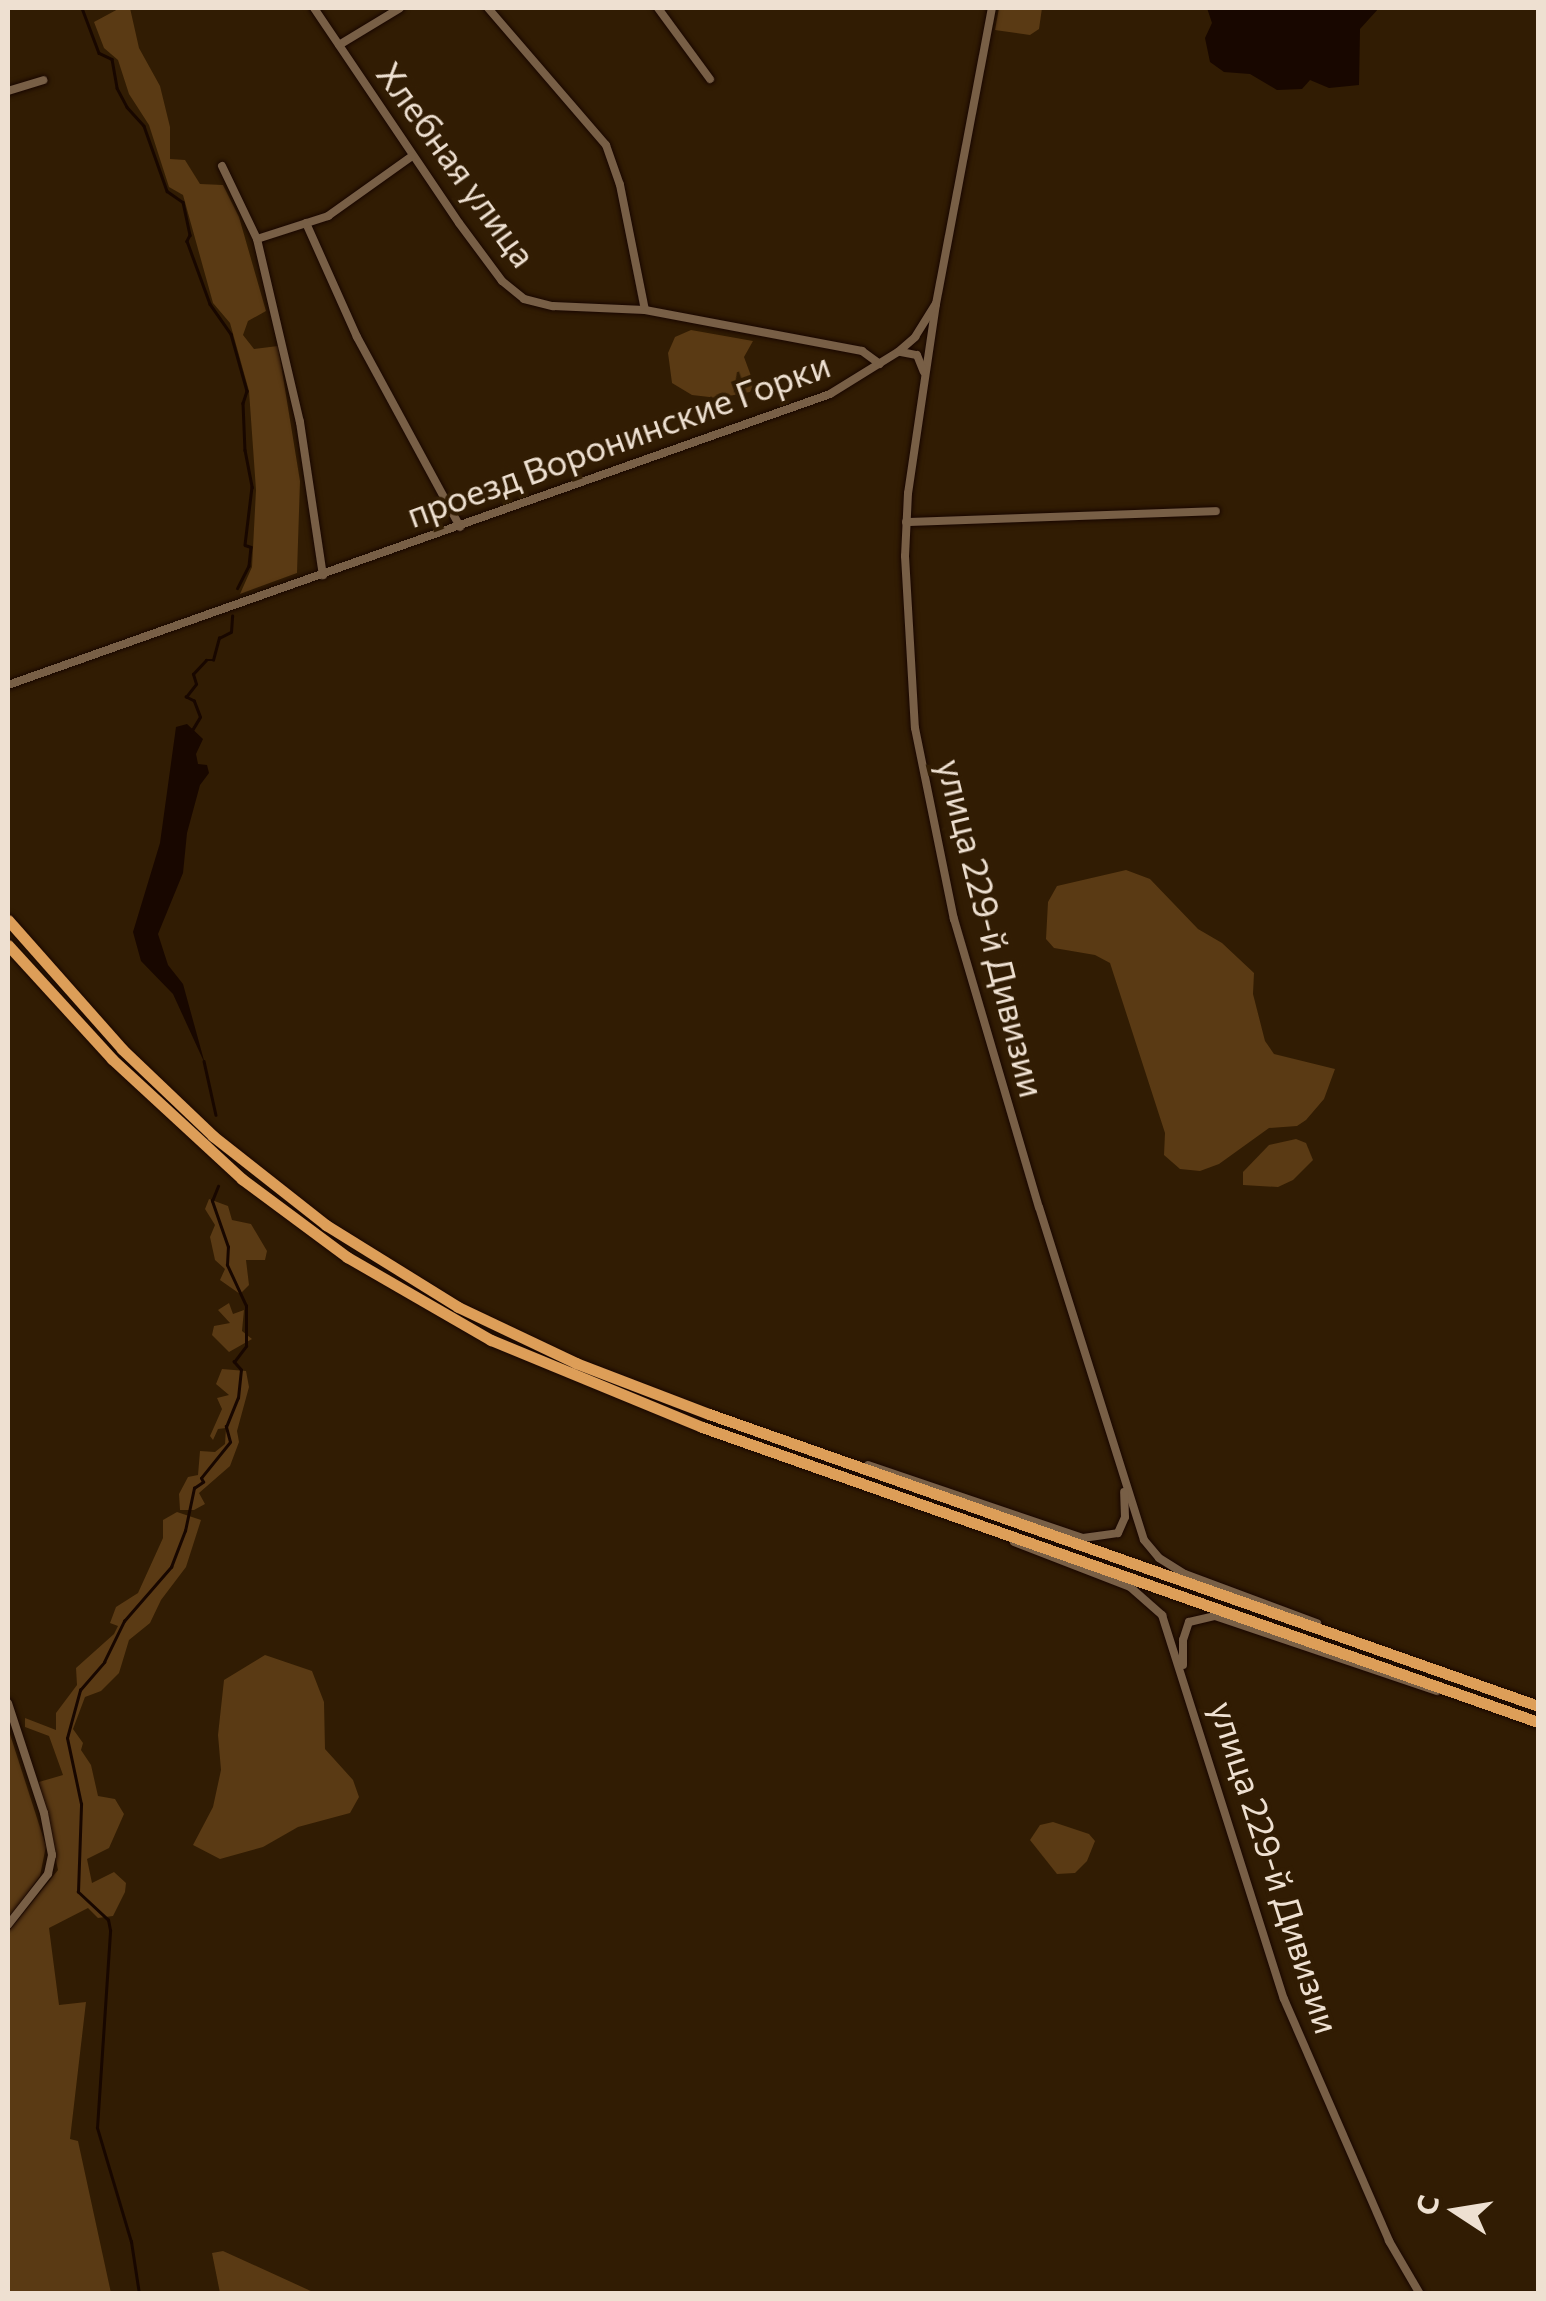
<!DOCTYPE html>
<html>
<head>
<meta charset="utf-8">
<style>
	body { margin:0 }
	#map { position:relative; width:1546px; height:2301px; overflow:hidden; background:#311c03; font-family:Commissioner,sans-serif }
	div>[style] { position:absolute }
	.green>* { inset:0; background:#5a3a14 }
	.water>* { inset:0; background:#180700 }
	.stream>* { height:2.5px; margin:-1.25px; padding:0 1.25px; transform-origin:1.25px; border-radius:1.25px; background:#180700 }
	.roads { filter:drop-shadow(0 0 2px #180600) drop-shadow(0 0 2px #180600) }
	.minor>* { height:8px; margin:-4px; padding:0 4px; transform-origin:4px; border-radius:4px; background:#785f46 }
	.highway>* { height:11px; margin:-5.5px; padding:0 5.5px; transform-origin:5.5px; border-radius:5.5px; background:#dd9e58 }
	span { translate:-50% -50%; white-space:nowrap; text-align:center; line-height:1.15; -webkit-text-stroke:8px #311c03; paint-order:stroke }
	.street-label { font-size:35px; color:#eee0d1 }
	.frame { position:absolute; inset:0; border:10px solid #eee0d1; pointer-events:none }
	.north { position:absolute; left:1406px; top:2161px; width:100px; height:100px; -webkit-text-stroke:8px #311c03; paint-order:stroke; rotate:282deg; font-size:28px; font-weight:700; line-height:40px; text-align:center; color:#eee0d1 }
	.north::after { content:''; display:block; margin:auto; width:35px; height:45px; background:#eee0d1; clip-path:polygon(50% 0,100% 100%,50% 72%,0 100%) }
</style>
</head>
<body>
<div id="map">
	<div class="green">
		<div style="clip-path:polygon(120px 8px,130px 8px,139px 48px,160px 86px,170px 127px,170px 159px,185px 160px,200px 184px,223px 185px,239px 217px,266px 311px,248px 321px,243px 335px,254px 349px,278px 346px,300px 481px,297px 573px,240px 594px,252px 567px,256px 490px,249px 391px,230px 323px,213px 303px,183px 195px,169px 187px,149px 125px,129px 94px,118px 60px,104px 48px,94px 22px)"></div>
		<div style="clip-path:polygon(999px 8px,1042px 8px,1039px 29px,1030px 35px,995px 30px)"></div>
		<div style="clip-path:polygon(691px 330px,753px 341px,744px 357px,754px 384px,750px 392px,718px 398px,692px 395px,672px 383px,668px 353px,675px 337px)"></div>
		<div style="clip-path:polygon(1126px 870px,1150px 879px,1198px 929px,1222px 943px,1254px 973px,1253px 994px,1265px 1041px,1274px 1054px,1335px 1069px,1324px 1099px,1306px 1120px,1297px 1126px,1269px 1128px,1219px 1164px,1200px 1171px,1180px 1169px,1164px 1155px,1165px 1133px,1110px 963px,1095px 955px,1054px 948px,1046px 939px,1048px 902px,1057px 886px)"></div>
		<div style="clip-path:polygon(1296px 1139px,1306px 1143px,1313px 1160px,1293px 1180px,1278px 1187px,1243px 1185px,1243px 1172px,1269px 1145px)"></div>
		<div style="clip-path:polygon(209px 1199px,228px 1206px,232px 1220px,251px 1224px,267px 1251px,265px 1260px,246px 1260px,249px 1285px,240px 1294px,220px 1280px,225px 1269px,215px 1260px,210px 1237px,215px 1225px,205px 1209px)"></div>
		<div style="clip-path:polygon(229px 1303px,233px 1314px,244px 1310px,242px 1331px,252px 1339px,229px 1352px,212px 1335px,214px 1326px,230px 1323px,218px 1310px)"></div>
		<div style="clip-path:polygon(222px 1369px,246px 1371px,249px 1387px,237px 1431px,239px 1442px,230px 1466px,199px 1493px,205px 1504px,194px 1510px,180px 1510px,179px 1494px,188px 1477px,198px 1475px,200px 1451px,215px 1452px,225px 1444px,226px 1428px,218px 1429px,213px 1440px,210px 1436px,222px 1409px,217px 1398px,229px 1395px,216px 1384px)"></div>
		<div style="clip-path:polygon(177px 1512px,201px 1520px,186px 1567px,161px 1600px,150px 1623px,129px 1640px,119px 1673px,101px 1691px,85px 1697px,73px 1729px,83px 1743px,81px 1750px,91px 1765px,98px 1796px,115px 1799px,124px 1814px,109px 1848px,87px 1859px,92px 1883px,114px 1872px,126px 1883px,125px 1892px,113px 1916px,98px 1918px,88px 1908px,49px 1928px,59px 2005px,86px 2002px,70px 2139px,78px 2141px,111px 2293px,8px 2293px,8px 1932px,58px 1870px,39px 1782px,63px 1775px,49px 1736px,25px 1727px,25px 1718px,56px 1730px,56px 1713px,77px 1685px,76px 1668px,114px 1634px,118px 1626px,110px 1623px,116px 1607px,138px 1593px,163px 1538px,163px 1520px)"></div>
		<div style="clip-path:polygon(265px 1655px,312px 1671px,324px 1702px,325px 1749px,353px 1780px,359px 1797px,350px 1813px,298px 1827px,263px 1847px,220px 1859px,193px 1845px,213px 1807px,221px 1770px,218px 1735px,224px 1680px)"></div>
		<div style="clip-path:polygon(8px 1728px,46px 1846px,40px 1876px,8px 1919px)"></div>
		<div style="clip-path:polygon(1053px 1822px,1089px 1834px,1095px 1841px,1087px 1861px,1075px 1873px,1057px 1874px,1030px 1840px,1040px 1825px)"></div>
		<div style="clip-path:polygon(223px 2251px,313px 2292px,316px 2293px,220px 2293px,212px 2253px)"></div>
	</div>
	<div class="water">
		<div style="clip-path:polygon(1207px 8px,1379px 8px,1360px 29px,1359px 85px,1329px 88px,1310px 80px,1302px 89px,1277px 90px,1250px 74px,1224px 72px,1210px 62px,1205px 38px,1212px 23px)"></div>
		<div style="clip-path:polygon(187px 724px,203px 739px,196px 754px,198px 764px,207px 765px,209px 773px,200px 785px,187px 833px,183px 873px,158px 934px,168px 965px,183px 984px,205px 1064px,173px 994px,141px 961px,133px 932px,160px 843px,176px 727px)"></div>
	</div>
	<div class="stream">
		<div style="left:82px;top:8px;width:48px;rotate:69.3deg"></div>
		<div style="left:99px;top:53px;width:14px;rotate:25deg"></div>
		<div style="left:112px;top:59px;width:29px;rotate:80deg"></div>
		<div style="left:117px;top:88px;width:21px;rotate:62deg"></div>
		<div style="left:127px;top:107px;width:25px;rotate:48deg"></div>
		<div style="left:144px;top:126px;width:69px;rotate:70.5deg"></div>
		<div style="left:167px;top:191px;width:19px;rotate:35deg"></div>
		<div style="left:183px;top:202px;width:34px;rotate:78deg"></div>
		<div style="left:190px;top:235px;width:7px;rotate:117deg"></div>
		<div style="left:187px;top:241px;width:67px;rotate:69.9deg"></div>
		<div style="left:210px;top:304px;width:37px;rotate:55deg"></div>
		<div style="left:231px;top:334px;width:59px;rotate:74.3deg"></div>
		<div style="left:247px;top:391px;width:13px;rotate:108deg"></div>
		<div style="left:243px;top:403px;width:47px;rotate:87.6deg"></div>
		<div style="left:245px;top:450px;width:38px;rotate:79deg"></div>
		<div style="left:252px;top:487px;width:58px;rotate:96.9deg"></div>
		<div style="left:245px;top:545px;width:6px;rotate:18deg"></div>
		<div style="left:251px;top:547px;width:19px;rotate:96deg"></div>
		<div style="left:249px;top:566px;width:25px;rotate:117deg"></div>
		<div style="left:191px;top:732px;width:17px;rotate:-59deg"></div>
		<div style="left:200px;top:717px;width:17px;rotate:-111deg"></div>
		<div style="left:194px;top:701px;width:9px;rotate:-153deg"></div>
		<div style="left:186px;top:697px;width:16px;rotate:-52deg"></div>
		<div style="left:196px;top:684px;width:10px;rotate:-107deg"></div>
		<div style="left:193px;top:674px;width:19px;rotate:-47deg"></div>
		<div style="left:206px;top:660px;width:7px"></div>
		<div style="left:213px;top:660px;width:23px;rotate:-75deg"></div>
		<div style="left:219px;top:638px;width:13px;rotate:-27deg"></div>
		<div style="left:231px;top:632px;width:16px;rotate:-86deg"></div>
		<div style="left:204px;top:1061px;width:55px;rotate:77.5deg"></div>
		<div style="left:139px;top:2294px;width:53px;rotate:-98.7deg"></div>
		<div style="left:131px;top:2242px;width:119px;rotate:-106.6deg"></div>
		<div style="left:97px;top:2128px;width:198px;rotate:-86.2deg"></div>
		<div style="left:110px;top:1930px;width:10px;rotate:-101deg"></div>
		<div style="left:108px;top:1920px;width:41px;rotate:-137deg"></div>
		<div style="left:78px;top:1892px;width:88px;rotate:-88deg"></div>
		<div style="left:81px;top:1804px;width:67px;rotate:-102deg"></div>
		<div style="left:67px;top:1738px;width:50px;rotate:-74.8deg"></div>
		<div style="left:80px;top:1690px;width:37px;rotate:-49deg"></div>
		<div style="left:104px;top:1662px;width:46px;rotate:-64deg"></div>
		<div style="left:124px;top:1621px;width:72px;rotate:-49deg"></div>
		<div style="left:171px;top:1567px;width:39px;rotate:-69deg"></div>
		<div style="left:185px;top:1531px;width:44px;rotate:-78.2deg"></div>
		<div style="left:194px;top:1488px;width:11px;rotate:-34deg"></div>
		<div style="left:203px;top:1482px;width:4px;rotate:-117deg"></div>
		<div style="left:201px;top:1478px;width:46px;rotate:-51.1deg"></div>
		<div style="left:230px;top:1442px;width:16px;rotate:-105deg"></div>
		<div style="left:226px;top:1427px;width:31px;rotate:-68deg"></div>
		<div style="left:238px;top:1398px;width:28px;rotate:-84deg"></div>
		<div style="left:241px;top:1370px;width:11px;rotate:-131deg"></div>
		<div style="left:234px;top:1362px;width:20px;rotate:-53deg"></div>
		<div style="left:246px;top:1346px;width:40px;rotate:-90deg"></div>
		<div style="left:246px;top:1306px;width:45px;rotate:-114.9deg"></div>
		<div style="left:227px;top:1265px;width:18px;rotate:-87deg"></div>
		<div style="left:228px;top:1247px;width:49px;rotate:-109.2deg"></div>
		<div style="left:212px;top:1201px;width:16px;rotate:-68deg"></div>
	</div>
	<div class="roads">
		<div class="minor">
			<div style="left:314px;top:8px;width:259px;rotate:56deg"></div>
			<div style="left:459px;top:223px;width:72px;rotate:53.4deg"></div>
			<div style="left:502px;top:281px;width:28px;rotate:39deg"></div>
			<div style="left:524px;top:299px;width:30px;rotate:14deg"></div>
			<div style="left:553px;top:306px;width:92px;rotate:2.5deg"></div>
			<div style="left:645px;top:310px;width:221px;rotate:10.7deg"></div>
			<div style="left:862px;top:351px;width:22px;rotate:36deg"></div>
			<div style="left:488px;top:8px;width:181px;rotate:49.3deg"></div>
			<div style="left:606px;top:145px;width:42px;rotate:70.7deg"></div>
			<div style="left:620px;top:185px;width:127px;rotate:78.7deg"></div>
			<div style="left:658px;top:8px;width:88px;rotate:53.8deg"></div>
			<div style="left:339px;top:45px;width:71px;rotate:-31.2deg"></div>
			<div style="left:8px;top:91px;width:37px;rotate:-17deg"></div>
			<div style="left:222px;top:166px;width:81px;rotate:64.4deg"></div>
			<div style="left:257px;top:239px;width:188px;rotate:76.8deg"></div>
			<div style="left:300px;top:422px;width:155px;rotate:81.5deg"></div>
			<div style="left:306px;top:223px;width:125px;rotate:65.9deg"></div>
			<div style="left:357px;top:337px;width:216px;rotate:61.5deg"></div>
			<div style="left:257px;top:239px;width:75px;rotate:-17.9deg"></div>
			<div style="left:328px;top:216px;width:103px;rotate:-35.5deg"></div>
			<div style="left:936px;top:304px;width:191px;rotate:98.4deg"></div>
			<div style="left:908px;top:493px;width:63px;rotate:92.7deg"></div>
			<div style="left:905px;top:556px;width:172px;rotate:86.7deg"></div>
			<div style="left:915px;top:728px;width:195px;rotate:78.5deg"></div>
			<div style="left:954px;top:919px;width:300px;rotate:73.6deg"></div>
			<div style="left:1039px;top:1207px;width:349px;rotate:72.5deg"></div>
			<div style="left:1144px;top:1540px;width:23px;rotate:50deg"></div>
			<div style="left:1159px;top:1558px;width:31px;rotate:32deg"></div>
			<div style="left:1185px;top:1574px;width:141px;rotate:20.4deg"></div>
			<div style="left:901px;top:352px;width:16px;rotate:11deg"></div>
			<div style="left:917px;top:355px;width:18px;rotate:68deg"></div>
			<div style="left:906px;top:522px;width:310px;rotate:-2deg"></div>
			<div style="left:8px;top:685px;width:872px;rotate:-19.49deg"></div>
			<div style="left:830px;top:394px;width:80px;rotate:-31.7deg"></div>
			<div style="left:898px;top:352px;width:23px;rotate:-41deg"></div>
			<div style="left:915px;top:337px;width:39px;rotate:-58deg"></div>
			<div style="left:936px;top:304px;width:301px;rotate:-79.3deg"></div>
			<div style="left:868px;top:1465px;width:227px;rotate:18.8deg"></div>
			<div style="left:1083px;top:1538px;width:35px;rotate:-8deg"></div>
			<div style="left:1118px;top:1533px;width:17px;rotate:-66deg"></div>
			<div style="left:1125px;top:1517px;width:25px;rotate:-92deg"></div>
			<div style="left:1014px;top:1542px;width:124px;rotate:21.2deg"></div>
			<div style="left:1130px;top:1587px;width:43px;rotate:41.2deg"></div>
			<div style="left:1162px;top:1615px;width:403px;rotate:72.4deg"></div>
			<div style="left:1284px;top:1999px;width:264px;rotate:66.5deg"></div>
			<div style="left:1389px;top:2241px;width:61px;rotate:59.7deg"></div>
			<div style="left:1183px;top:1665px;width:25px;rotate:-90deg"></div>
			<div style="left:1183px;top:1640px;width:19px;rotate:-72deg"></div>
			<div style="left:1189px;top:1622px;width:27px;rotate:-13deg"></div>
			<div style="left:1215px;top:1616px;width:234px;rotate:18.7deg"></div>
			<div style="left:8px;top:1703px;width:116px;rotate:71.9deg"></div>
			<div style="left:44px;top:1813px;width:43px;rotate:79.2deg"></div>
			<div style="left:52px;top:1855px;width:19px;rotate:102deg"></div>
			<div style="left:48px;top:1874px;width:65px;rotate:128.1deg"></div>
		</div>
		<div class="highway">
			<div style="left:8px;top:920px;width:172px;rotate:48.5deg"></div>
			<div style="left:122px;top:1049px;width:126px;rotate:43.7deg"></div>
			<div style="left:213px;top:1136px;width:144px;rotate:38.2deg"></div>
			<div style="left:326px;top:1225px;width:155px;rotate:31.8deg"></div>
			<div style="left:458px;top:1307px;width:131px;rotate:25.4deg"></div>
			<div style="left:576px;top:1363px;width:142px;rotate:21deg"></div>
			<div style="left:709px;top:1414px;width:879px;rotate:19.4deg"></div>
			<div style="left:8px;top:945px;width:154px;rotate:47.6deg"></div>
			<div style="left:112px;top:1059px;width:177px;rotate:42.7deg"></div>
			<div style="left:242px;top:1179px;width:131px;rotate:36.6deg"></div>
			<div style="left:347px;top:1257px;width:166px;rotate:30deg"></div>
			<div style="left:491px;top:1340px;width:228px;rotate:22.4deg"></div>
			<div style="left:702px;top:1427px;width:887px;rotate:19.44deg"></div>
		</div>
	</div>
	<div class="street-label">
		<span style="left:457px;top:164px;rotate:54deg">Хлебная улица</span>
		<span style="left:618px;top:439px;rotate:-20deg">проезд Воронинские Горки</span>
		<span style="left:992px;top:928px;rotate:76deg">улица 229-й Дивизии</span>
		<span style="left:1276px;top:1867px;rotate:72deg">улица 229-й Дивизии</span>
	</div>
	<div class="frame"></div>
	<div class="north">С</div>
</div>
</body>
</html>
